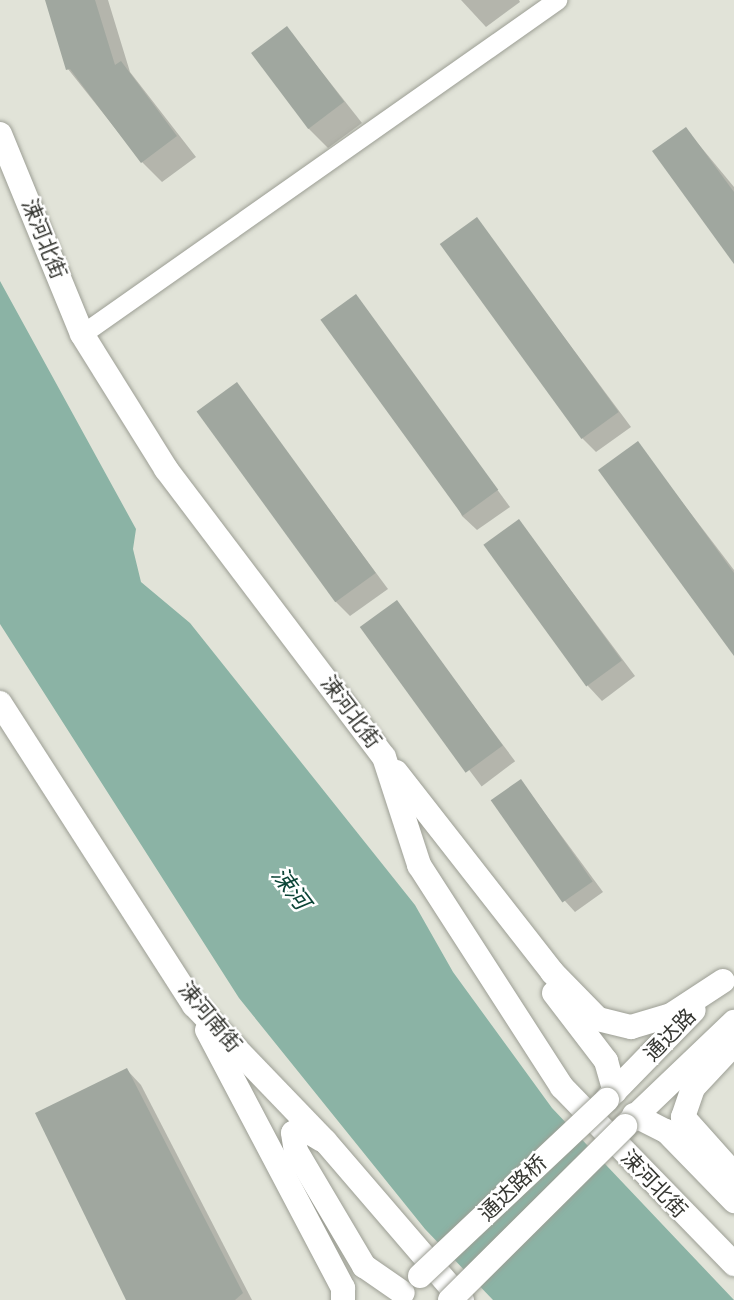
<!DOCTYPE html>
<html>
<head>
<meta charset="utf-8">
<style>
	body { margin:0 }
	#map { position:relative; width:734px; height:1300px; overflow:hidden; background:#e1e3d8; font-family:"Roboto Condensed","Noto Sans SC",sans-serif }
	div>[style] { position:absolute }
	.water>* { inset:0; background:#8bb3a5 }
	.shadow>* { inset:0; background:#0003; transform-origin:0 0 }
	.building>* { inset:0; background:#a0a79f; transform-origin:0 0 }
	.roads { filter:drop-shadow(0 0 2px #9c9e94) drop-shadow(0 0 2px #9c9e94) }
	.minor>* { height:19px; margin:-9.5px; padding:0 9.5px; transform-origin:9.5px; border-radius:9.5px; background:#fff }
	.major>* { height:24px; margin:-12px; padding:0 12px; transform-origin:12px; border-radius:12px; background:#fff }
	.bridges { filter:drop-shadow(0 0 2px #9c9e94) drop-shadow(0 0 2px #9c9e94) }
	.major-bridge>* { height:24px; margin:-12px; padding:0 12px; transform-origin:12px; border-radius:12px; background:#fff }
	span { translate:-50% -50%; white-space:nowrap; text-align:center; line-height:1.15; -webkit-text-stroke:5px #fff; paint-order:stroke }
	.street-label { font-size:21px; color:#353631 }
	.water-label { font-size:23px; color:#0c4537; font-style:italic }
</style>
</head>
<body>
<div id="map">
	<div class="water">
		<div style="clip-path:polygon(0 281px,136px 529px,133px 549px,141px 582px,190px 623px,415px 905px,453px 972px,552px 1108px,734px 1300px,493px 1300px,425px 1229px,239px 998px,0 624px)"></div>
	</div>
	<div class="shadow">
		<div style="clip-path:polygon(47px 0,108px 0,130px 72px,196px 157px,162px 182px,142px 162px,68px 69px)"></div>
		<div style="clip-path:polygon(461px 0,519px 0,520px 2px,486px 27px)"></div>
		<div style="clip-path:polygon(287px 28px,362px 123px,328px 148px,308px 128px)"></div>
		<div style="clip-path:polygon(686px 129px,734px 187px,734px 261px)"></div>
		<div style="clip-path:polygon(477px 220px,631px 427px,596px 452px,582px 438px)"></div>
		<div style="clip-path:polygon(356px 297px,510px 507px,477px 530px,462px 516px)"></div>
		<div style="clip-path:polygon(236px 384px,388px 589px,350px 616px,336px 602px)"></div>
		<div style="clip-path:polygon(637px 443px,734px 570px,734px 653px)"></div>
		<div style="clip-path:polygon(519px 521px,635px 676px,602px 701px,588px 686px)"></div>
		<div style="left:396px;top:603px;width:198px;height:42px;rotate:53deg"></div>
		<div style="clip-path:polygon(521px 781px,603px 892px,575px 912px,565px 901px)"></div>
		<div style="clip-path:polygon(127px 1070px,141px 1085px,252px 1300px,128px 1300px)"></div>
	</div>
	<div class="building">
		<div style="clip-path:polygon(45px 0,95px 0,115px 65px,121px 61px,177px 136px,141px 163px,70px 69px,66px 70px)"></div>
		<div style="left:287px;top:26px;width:95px;height:45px;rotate:53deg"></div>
		<div style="clip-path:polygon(686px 127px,734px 192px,734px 264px,652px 151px)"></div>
		<div style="left:477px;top:217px;width:241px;height:46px;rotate:54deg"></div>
		<div style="left:356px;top:294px;width:242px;height:44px;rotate:54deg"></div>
		<div style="left:237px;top:382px;width:236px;height:50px;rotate:54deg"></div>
		<div style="clip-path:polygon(638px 441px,734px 573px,734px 656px,598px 470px)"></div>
		<div style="left:519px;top:519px;width:175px;height:44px;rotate:54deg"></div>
		<div style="left:397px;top:600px;width:180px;height:46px;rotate:54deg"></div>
		<div style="left:521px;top:779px;width:125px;height:37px;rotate:55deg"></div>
		<div style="clip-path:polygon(127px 1068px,243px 1293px,235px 1300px,126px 1300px,35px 1113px)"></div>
	</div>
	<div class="roads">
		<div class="minor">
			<div style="left:82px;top:334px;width:581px;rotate:-35.11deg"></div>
		</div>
		<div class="major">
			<div style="left:0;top:134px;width:216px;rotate:67.7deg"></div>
			<div style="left:82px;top:334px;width:159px;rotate:58.1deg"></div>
			<div style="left:166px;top:469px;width:361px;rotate:52.9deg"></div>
			<div style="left:384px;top:757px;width:114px;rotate:72deg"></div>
			<div style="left:419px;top:865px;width:264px;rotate:57.2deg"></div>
			<div style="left:562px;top:1087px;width:247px;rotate:45.8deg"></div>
			<div style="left:0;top:703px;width:359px;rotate:57.3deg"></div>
			<div style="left:194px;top:1005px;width:189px;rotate:46.1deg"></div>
			<div style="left:325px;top:1141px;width:210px;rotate:49.3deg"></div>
			<div style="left:396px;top:772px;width:254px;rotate:52deg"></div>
			<div style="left:552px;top:972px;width:66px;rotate:45.6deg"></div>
			<div style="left:598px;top:1019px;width:34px;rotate:14deg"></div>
			<div style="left:631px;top:1027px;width:42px;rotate:-16.7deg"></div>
			<div style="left:671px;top:1015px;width:62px;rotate:-33.2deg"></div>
			<div style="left:554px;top:993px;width:86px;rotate:52.6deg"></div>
			<div style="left:606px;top:1061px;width:32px;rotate:74deg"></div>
			<div style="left:207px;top:1030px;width:292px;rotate:62.2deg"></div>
			<div style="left:343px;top:1288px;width:12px;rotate:90deg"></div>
			<div style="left:734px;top:1044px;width:60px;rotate:133deg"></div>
			<div style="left:693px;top:1088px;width:31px;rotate:109deg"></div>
			<div style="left:683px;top:1117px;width:76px;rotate:48.2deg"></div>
			<div style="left:607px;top:1099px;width:124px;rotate:-45.7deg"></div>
			<div style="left:634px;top:1115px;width:36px;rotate:27deg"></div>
			<div style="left:666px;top:1131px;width:98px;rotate:45.8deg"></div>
			<div style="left:625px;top:1126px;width:151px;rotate:-43.7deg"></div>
			<div style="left:322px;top:1140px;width:23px;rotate:-149deg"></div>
			<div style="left:302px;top:1128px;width:10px;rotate:151deg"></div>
			<div style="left:293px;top:1133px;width:18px;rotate:81deg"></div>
			<div style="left:296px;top:1151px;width:134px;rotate:59.4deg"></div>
			<div style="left:364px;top:1266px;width:47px;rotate:34.7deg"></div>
		</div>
	</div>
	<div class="bridges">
		<div class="major-bridge">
			<div style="left:420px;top:1276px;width:257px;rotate:-43.3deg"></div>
			<div style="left:450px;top:1300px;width:247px;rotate:-44.8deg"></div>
		</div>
	</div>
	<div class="street-label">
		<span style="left:44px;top:239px;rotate:68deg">涑河北街</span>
		<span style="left:351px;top:712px;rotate:53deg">涑河北街</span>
		<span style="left:210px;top:1017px;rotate:50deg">涑河南街</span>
		<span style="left:670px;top:1035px;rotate:-46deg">通达路</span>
		<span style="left:654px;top:1184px;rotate:46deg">涑河北街</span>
		<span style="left:513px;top:1188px;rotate:-44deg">通达路桥</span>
	</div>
	<div class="water-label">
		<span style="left:290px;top:889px;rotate:53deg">涑河</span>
	</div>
</div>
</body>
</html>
